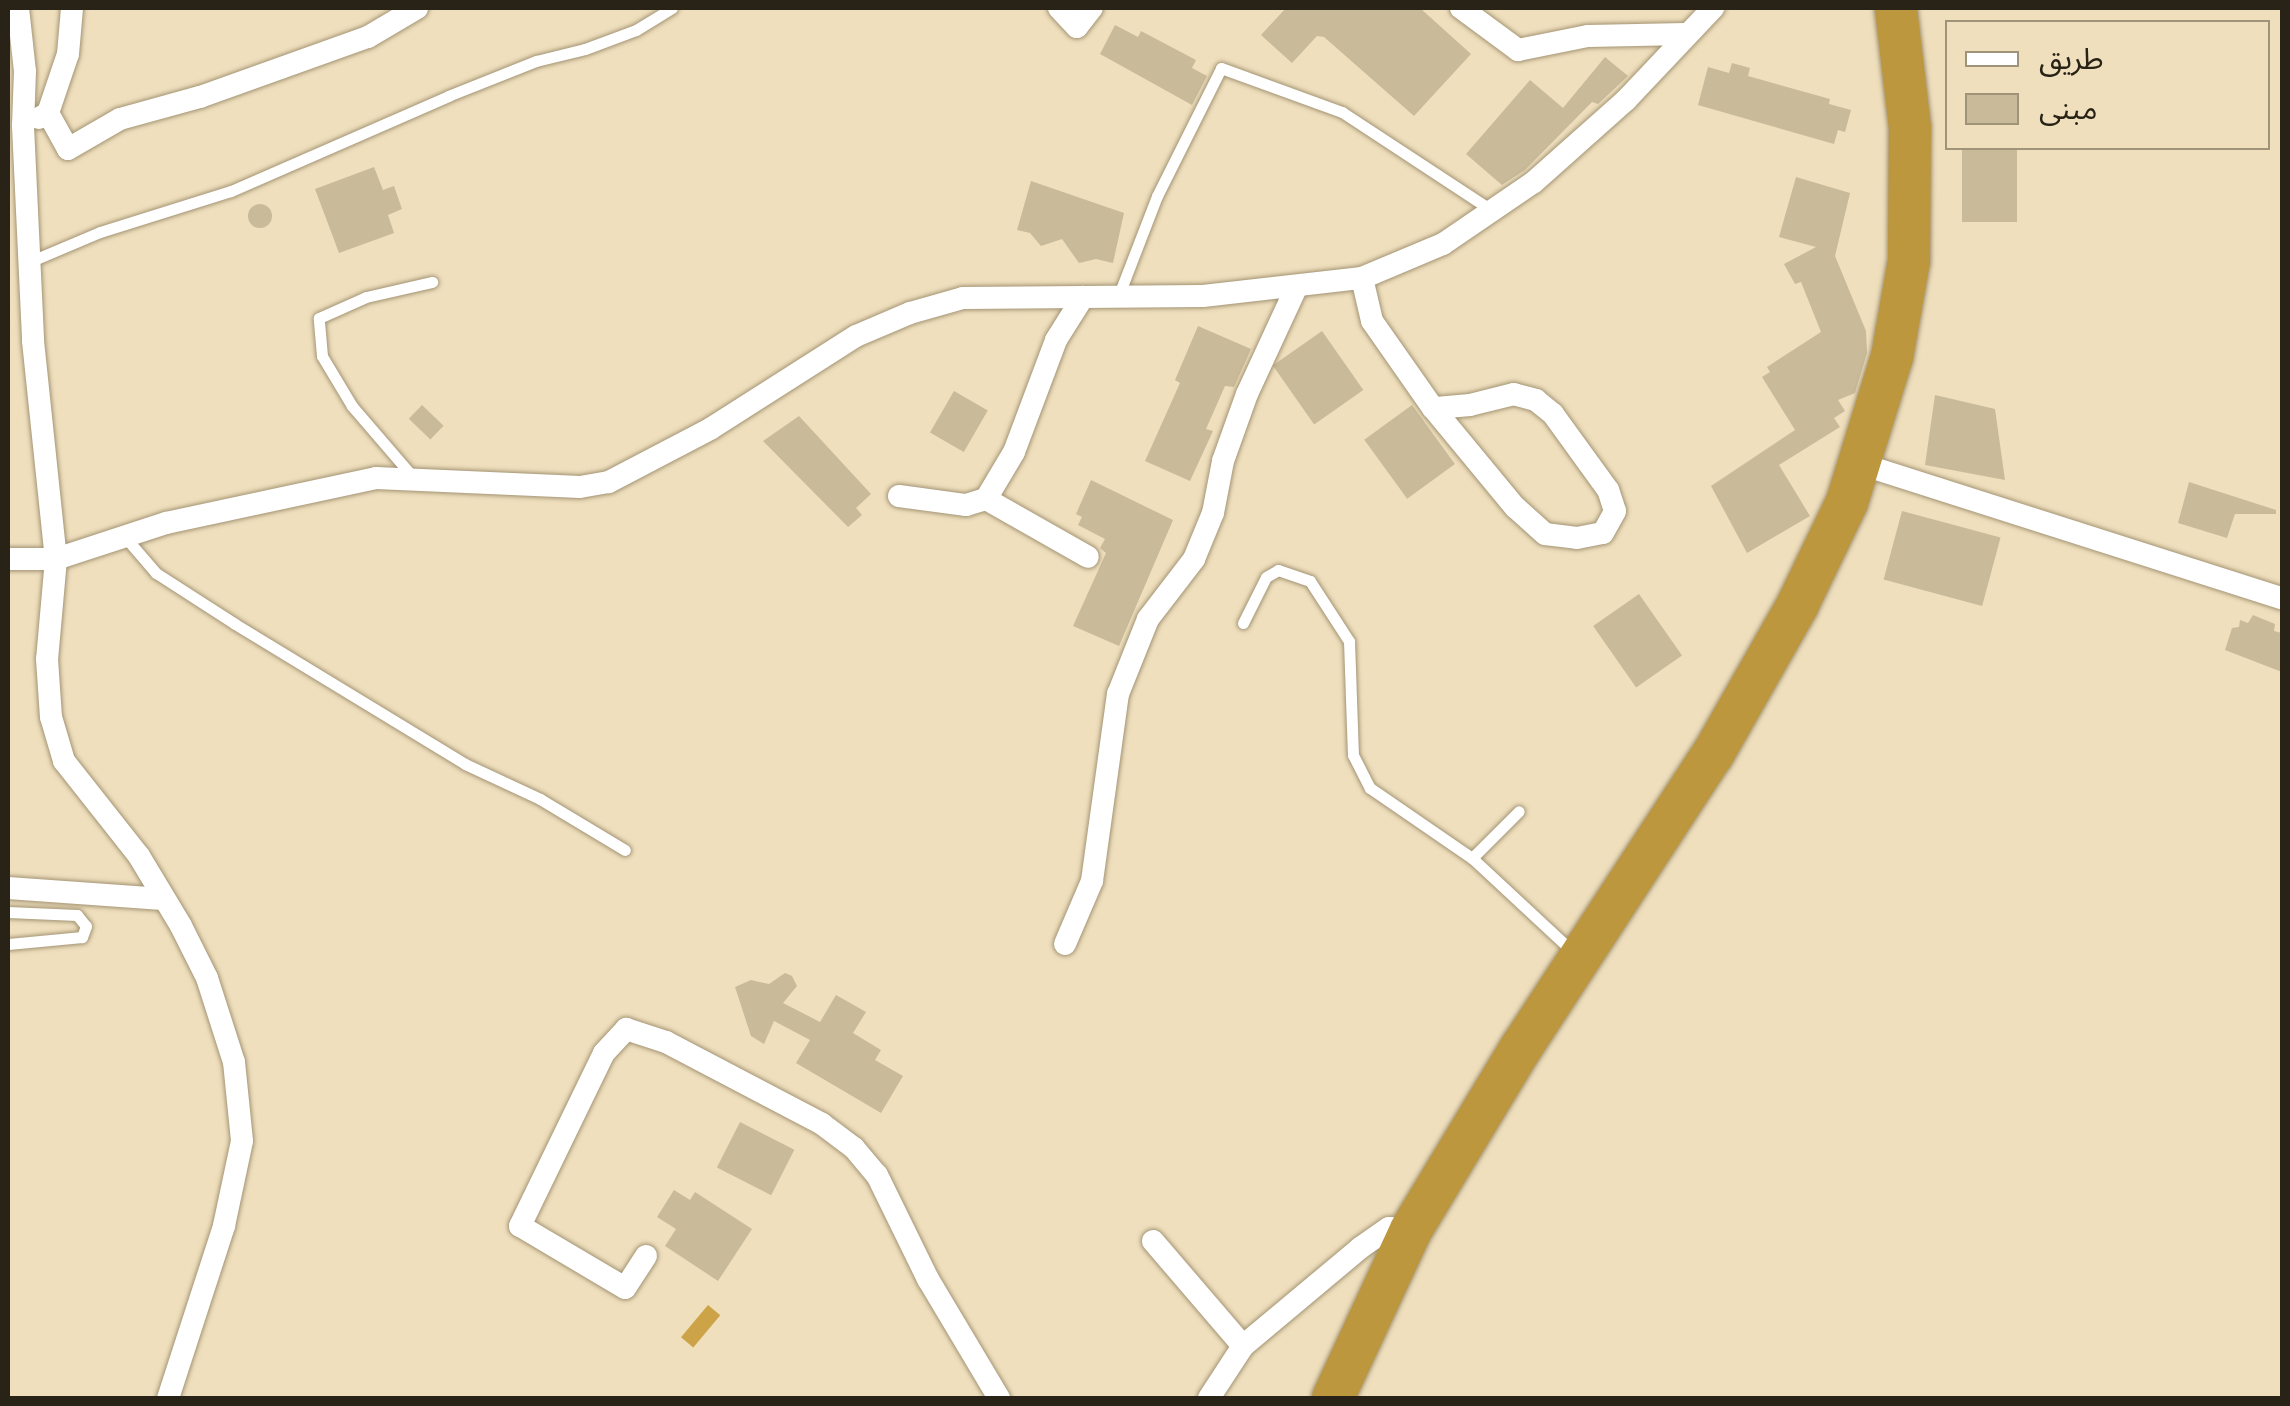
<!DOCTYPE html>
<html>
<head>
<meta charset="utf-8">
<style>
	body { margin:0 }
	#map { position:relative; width:2290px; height:1406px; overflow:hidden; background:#efdfbd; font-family:"Crimson Pro","Noto Sans Arabic",serif }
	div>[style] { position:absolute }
	.water>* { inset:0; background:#cca447; transform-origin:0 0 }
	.building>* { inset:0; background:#c9ba99; transform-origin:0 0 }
	.round { border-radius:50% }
	.roads { filter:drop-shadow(0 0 2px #a39474) drop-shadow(0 0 2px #a39474) }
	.lane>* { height:11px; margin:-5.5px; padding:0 5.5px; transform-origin:5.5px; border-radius:5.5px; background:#fff }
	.street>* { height:22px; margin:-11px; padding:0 11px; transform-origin:11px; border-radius:11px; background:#fff }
	.highway>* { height:42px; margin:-21px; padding:0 21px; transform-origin:21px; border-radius:21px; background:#bd973d }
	span { translate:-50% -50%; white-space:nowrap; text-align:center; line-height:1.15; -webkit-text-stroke:8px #efdfbd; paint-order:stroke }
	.frame { position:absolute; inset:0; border:10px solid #282316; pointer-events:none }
	.legend { position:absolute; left:1945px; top:20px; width:325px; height:130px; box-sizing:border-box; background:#efdfbd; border:2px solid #9f947a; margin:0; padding:12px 18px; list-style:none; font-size:30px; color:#282316 }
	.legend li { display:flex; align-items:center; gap:20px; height:50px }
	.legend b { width:50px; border:2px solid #9f947a }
</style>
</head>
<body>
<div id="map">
	<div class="water">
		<div style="left:708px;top:1305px;width:16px;height:42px;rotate:40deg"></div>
	</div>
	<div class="building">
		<div style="clip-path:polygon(1286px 8px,1420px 8px,1471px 54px,1414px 116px,1324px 37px,1317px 36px,1292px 63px,1261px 35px)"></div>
		<div style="clip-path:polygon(1115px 25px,1138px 37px,1141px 31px,1196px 60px,1192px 68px,1207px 76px,1192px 105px,1100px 54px)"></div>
		<div style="clip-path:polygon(1605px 57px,1628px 76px,1598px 104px,1592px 102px,1525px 170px,1502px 185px,1466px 154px,1530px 80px,1563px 108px)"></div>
		<div style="clip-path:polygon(1732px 63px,1750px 68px,1748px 76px,1830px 99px,1829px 104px,1851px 110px,1845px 132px,1838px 130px,1834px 144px,1698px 105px,1708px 67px,1729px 73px)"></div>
		<div style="left:1962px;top:148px;width:55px;height:74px"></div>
		<div style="clip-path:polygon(374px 167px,383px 190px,394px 186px,402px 209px,388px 215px,394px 233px,339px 253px,315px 189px)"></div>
		<div style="clip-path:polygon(1796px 177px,1850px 193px,1835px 256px,1866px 331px,1867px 353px,1855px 393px,1838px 400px,1845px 411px,1834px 418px,1840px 427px,1779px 465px,1810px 516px,1747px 553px,1711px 486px,1795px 430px,1762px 377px,1770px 372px,1767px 367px,1821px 332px,1801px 282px,1795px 284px,1784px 264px,1816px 247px,1779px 237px)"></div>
		<div style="clip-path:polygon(1031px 181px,1124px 213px,1113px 263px,1096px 259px,1079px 263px,1062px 239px,1041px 246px,1030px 233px,1017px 230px)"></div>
		<div class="round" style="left:248px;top:204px;width:24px;height:24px"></div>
		<div style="clip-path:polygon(1198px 326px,1251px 349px,1234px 387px,1225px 386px,1206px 429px,1213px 431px,1190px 481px,1145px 461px,1180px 383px,1175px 380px)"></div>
		<div style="left:1322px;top:331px;width:72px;height:60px;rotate:55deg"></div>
		<div style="left:954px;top:391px;width:39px;height:48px;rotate:30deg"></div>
		<div style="clip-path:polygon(1935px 395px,1995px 409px,2005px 480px,1925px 465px)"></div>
		<div style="left:422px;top:405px;width:30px;height:19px;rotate:44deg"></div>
		<div style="left:1412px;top:405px;width:73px;height:59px;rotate:54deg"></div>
		<div style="clip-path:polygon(799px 416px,871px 494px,856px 508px,862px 515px,848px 527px,763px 441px)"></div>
		<div style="clip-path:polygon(1091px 480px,1173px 520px,1119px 646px,1073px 626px,1106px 553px,1100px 548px,1105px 539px,1078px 525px,1082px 517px,1076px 514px)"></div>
		<div style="clip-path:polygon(2189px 482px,2276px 510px,2276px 514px,2235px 514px,2227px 538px,2178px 523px)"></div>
		<div style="left:1902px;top:511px;width:102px;height:71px;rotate:15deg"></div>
		<div style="left:1639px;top:594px;width:75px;height:56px;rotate:55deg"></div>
		<div style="clip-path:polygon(2253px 615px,2275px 624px,2274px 631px,2282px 633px,2282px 672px,2225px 650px,2232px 628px,2239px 627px,2240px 620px,2248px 623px)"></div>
		<div style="clip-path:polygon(785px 973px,792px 976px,797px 986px,783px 1003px,820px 1022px,836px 995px,866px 1012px,853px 1033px,881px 1050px,875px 1060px,903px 1076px,881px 1113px,796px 1063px,810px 1040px,774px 1021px,764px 1044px,751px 1036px,735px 987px,751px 980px,769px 984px)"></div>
		<div style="left:740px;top:1122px;width:61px;height:51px;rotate:27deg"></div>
		<div style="clip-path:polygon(674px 1190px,690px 1200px,695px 1192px,752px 1229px,718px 1281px,665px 1246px,676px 1229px,657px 1217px)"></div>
	</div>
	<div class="roads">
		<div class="lane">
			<div style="left:29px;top:262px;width:77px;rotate:-22.9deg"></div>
			<div style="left:100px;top:232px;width:137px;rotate:-17.4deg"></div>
			<div style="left:231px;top:191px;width:237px;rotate:-23.6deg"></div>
			<div style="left:448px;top:96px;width:95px;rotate:-21.7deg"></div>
			<div style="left:536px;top:61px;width:50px;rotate:-13.8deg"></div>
			<div style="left:585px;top:49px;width:54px;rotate:-20.4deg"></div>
			<div style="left:636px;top:30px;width:42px;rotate:-31.4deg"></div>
			<div style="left:1118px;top:297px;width:108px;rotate:-68.9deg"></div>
			<div style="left:1157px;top:196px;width:143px;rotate:-63.4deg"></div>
			<div style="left:1221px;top:68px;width:129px;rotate:20deg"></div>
			<div style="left:1342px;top:112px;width:181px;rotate:33.3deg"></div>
			<div style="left:413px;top:477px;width:94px;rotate:-130.7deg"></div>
			<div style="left:352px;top:406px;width:58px;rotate:-121deg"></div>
			<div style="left:322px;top:356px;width:38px;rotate:-95deg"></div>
			<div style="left:319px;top:318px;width:51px;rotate:-24.1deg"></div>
			<div style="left:366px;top:297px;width:68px;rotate:-12.8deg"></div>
			<div style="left:125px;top:537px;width:48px;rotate:49.3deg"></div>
			<div style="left:156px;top:573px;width:94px;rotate:32.8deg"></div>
			<div style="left:235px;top:624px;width:269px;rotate:31.3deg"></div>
			<div style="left:465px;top:764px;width:83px;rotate:25deg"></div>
			<div style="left:540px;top:799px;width:99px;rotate:31deg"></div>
			<div style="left:1243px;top:623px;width:51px;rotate:-63.4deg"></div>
			<div style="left:1266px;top:577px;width:14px;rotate:-30deg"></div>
			<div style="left:1278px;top:570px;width:34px;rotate:19deg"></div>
			<div style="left:1310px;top:581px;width:72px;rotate:57deg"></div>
			<div style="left:1349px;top:641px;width:114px;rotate:88deg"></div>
			<div style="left:1353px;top:755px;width:37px;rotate:63deg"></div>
			<div style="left:1370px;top:788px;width:124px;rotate:34.5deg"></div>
			<div style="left:1472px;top:858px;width:138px;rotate:42.9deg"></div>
			<div style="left:1472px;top:858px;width:66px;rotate:-45deg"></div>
			<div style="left:8px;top:912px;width:69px;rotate:2.5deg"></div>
			<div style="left:77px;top:915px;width:14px;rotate:51deg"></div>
			<div style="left:86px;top:926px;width:12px;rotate:110deg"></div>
			<div style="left:82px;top:937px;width:74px;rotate:174.6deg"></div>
		</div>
		<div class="street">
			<div style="left:18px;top:8px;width:63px;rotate:83.7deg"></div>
			<div style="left:25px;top:71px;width:55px;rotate:92.1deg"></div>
			<div style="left:23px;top:126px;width:215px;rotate:87.3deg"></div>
			<div style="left:33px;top:341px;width:219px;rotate:84deg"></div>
			<div style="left:56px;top:559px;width:100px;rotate:95.1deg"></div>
			<div style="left:47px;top:659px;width:58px;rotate:86.1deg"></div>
			<div style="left:51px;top:717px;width:46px;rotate:73.5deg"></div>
			<div style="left:64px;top:761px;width:121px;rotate:51.7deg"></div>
			<div style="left:139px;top:856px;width:82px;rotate:59deg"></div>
			<div style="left:181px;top:926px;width:58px;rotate:63.4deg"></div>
			<div style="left:207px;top:978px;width:88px;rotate:72.2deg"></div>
			<div style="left:234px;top:1062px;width:79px;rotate:84.2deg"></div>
			<div style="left:242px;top:1141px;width:87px;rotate:102deg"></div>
			<div style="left:224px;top:1226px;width:181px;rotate:108deg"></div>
			<div style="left:1059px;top:8px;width:26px;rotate:47deg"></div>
			<div style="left:1077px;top:27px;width:24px;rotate:-52deg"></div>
			<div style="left:1461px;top:8px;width:71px;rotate:36.4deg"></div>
			<div style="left:1518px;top:50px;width:71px;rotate:-11.3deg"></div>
			<div style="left:1588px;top:36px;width:97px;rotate:-1.2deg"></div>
			<div style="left:48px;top:113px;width:41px;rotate:60.9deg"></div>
			<div style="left:68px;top:149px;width:60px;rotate:-30deg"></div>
			<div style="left:120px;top:119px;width:83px;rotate:-15.4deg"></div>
			<div style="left:200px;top:97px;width:178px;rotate:-19.7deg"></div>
			<div style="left:368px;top:37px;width:57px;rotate:-30.6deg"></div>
			<div style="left:39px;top:118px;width:10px;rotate:-29deg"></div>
			<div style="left:48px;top:113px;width:62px;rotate:-71.3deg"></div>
			<div style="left:68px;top:54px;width:46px;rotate:-85deg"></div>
			<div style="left:1362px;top:278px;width:44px;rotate:76.9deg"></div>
			<div style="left:1372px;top:321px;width:106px;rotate:55deg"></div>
			<div style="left:1433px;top:408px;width:129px;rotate:50.4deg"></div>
			<div style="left:1515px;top:507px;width:40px;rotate:42deg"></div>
			<div style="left:1545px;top:534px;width:32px;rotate:7deg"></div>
			<div style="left:1577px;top:538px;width:26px;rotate:-11deg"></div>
			<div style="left:1603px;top:533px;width:25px;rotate:-61deg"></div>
			<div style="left:1615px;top:511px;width:22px;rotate:-108deg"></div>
			<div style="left:1608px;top:490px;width:94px;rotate:-125.9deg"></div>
			<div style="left:1553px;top:414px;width:22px;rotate:-141deg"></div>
			<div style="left:1536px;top:400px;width:23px;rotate:-165deg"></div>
			<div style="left:1514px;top:394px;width:45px;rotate:166deg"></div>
			<div style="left:1470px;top:405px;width:37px;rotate:175deg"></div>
			<div style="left:1861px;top:464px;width:442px;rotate:17.7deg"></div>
			<div style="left:899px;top:496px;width:68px;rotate:7.7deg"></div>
			<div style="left:966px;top:505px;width:21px;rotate:-17deg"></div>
			<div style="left:986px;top:499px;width:55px;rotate:-59.2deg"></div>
			<div style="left:1014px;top:452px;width:120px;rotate:-69.4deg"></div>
			<div style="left:1056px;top:340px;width:51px;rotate:-57.9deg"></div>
			<div style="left:986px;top:499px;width:117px;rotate:29.6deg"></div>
			<div style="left:8px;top:559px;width:48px"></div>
			<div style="left:56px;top:559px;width:116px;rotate:-18.1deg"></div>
			<div style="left:166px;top:523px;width:215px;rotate:-12.1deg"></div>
			<div style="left:376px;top:478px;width:204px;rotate:2.5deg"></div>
			<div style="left:580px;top:487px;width:29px;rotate:-10deg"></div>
			<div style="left:609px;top:482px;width:114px;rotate:-27.7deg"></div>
			<div style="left:710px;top:429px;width:173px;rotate:-32.5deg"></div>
			<div style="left:856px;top:336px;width:59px;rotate:-23.1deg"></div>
			<div style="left:910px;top:313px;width:55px;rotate:-15.8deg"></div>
			<div style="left:963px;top:298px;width:240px;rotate:-0.5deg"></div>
			<div style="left:1203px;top:296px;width:160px;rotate:-6.5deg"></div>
			<div style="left:1362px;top:278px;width:88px;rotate:-22.8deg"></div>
			<div style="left:1443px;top:244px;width:110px;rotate:-34.3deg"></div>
			<div style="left:1534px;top:182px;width:123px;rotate:-41.7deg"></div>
			<div style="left:1626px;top:100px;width:127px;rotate:-46.6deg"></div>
			<div style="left:8px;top:888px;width:155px;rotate:4.1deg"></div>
			<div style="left:1065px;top:944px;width:69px;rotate:-66.8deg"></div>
			<div style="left:1092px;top:881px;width:189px;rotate:-82.1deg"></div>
			<div style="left:1118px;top:694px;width:81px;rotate:-68.2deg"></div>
			<div style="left:1148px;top:619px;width:76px;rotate:-52.5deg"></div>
			<div style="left:1194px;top:559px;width:50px;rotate:-67.6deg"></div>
			<div style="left:1213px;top:513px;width:53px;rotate:-79.1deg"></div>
			<div style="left:1223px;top:461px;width:71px;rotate:-70.3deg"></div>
			<div style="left:1247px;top:394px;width:117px;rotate:-65.2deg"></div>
			<div style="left:1153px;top:1241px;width:138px;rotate:49.4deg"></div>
			<div style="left:646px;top:1256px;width:38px;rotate:123deg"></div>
			<div style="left:625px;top:1288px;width:122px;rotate:-149.4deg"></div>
			<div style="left:520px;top:1226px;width:192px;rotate:-64.1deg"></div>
			<div style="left:604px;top:1053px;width:33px;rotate:-47deg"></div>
			<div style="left:626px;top:1029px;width:42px;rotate:18deg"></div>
			<div style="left:666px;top:1042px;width:176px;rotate:27.7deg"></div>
			<div style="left:822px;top:1124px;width:40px;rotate:37deg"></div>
			<div style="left:854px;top:1148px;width:35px;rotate:50deg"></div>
			<div style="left:877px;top:1175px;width:116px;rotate:63.9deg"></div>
			<div style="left:928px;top:1279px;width:139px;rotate:59.2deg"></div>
			<div style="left:1209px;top:1398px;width:62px;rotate:-56.8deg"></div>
			<div style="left:1243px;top:1346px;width:153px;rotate:-39.9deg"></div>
			<div style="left:1360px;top:1248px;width:35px;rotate:-35deg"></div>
			<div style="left:1389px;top:1228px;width:22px;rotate:5deg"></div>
		</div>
		<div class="highway">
			<div style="left:1333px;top:1398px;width:185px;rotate:-65.1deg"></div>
			<div style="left:1411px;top:1230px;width:213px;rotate:-58.9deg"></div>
			<div style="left:1521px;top:1048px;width:351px;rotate:-56.9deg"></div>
			<div style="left:1713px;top:754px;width:170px;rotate:-60.4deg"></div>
			<div style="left:1797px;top:606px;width:115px;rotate:-64.3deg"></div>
			<div style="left:1847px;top:502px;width:152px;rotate:-72.8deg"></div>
			<div style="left:1892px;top:357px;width:97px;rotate:-80deg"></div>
			<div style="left:1909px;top:261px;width:133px;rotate:-89.6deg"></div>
			<div style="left:1910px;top:128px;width:121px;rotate:-96.7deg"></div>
		</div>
	</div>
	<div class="frame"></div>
	<ul class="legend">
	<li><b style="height:12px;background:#fff"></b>طريق</li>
	<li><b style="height:28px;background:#c9ba99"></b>مبنى</li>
	</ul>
</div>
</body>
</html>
